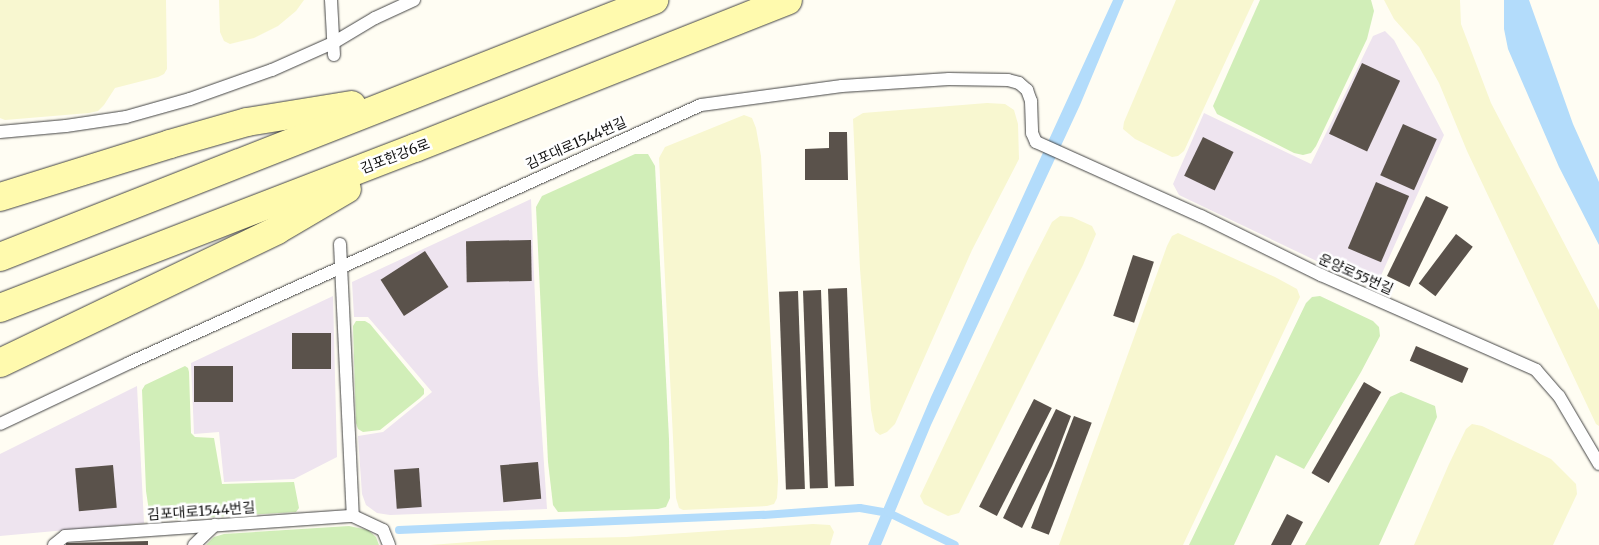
<!DOCTYPE html>
<html>
<head>
<meta charset="utf-8">
<style>
	body { margin:0 }
	#map { position:relative; width:1599px; height:545px; overflow:hidden; background:#fffdf3; font-family:Merriweather,"Noto Sans KR",serif }
	div>[style] { position:absolute }
	.industrial>* { inset:0; background:#eee4ef }
	.farmland>* { inset:0; background:#f8f7d0 }
	.green>* { inset:0; background:#d1eeb8 }
	.water>* { inset:0; background:#b3dcfb }
	.stream>* { height:8px; margin:-4px; padding:0 4px; transform-origin:4px; border-radius:4px; background:#b3dcfb }
	.building>* { inset:0; background:#5a524b; transform-origin:0 0 }
	.roads { filter:drop-shadow(0 0 1px #434343) drop-shadow(0 0 1px #434343) }
	.lane>* { height:12px; margin:-6px; padding:0 6px; transform-origin:6px; border-radius:6px; background:#fff }
	.secondary>* { height:28px; margin:-14px; padding:0 14px; transform-origin:14px; border-radius:14px; background:#fffaae }
	span { translate:-50% -50%; white-space:nowrap; text-align:center; line-height:1.15; -webkit-text-stroke:5px #fff; paint-order:stroke }
	.street-label { font-size:14px; color:#101010 }
</style>
</head>
<body>
<div id="map">
	<div class="industrial">
		<div style="clip-path:polygon(1385px 31px,1394px 40px,1444px 135px,1375px 289px,1179px 195px,1173px 184px,1204px 113px,1311px 164px,1373px 36px)"></div>
		<div style="clip-path:polygon(531px 199px,538px 374px,547px 509px,390px 515px,377px 513px,366px 505px,362px 494px,358px 436px,383px 432px,432px 392px,368px 317px,354px 317px,352px 282px)"></div>
		<div style="clip-path:polygon(333px 296px,337px 457px,294px 479px,224px 482px,219px 432px,194px 434px,191px 363px)"></div>
		<div style="clip-path:polygon(137px 386px,144px 523px,0 536px,0 454px)"></div>
	</div>
	<div class="farmland">
		<div style="clip-path:polygon(0 0,166px 0,167px 69px,164px 74px,158px 77px,115px 88px,104px 105px,98px 111px,89px 113px,5px 120px,0 118px)"></div>
		<div style="clip-path:polygon(219px 0,304px 0,296px 11px,278px 26px,254px 38px,230px 44px,224px 41px,220px 32px)"></div>
		<div style="clip-path:polygon(1176px 0,1254px 0,1184px 151px,1178px 156px,1172px 157px,1135px 139px,1123px 129px,1124px 122px)"></div>
		<div style="clip-path:polygon(1384px 0,1460px 0,1461px 24px,1491px 103px,1599px 310px,1599px 426px,1596px 424px,1467px 151px,1439px 83px,1419px 47px,1394px 19px)"></div>
		<div style="clip-path:polygon(987px 103px,1005px 104px,1014px 110px,1018px 124px,1019px 159px,972px 250px,895px 424px,887px 432px,880px 435px,875px 431px,871px 410px,860px 269px,853px 119px,863px 113px)"></div>
		<div style="clip-path:polygon(744px 115px,752px 118px,756px 128px,761px 156px,778px 481px,777px 498px,774px 504px,767px 506px,683px 510px,679px 508px,676px 498px,659px 158px,665px 147px)"></div>
		<div style="clip-path:polygon(1060px 216px,1072px 217px,1092px 226px,1096px 234px,1083px 265px,959px 513px,948px 516px,924px 504px,920px 496px,1027px 271px,1052px 222px)"></div>
		<div style="clip-path:polygon(1178px 233px,1275px 277px,1297px 289px,1300px 297px,1183px 545px,1059px 545px,1167px 246px,1172px 236px)"></div>
		<div style="clip-path:polygon(1472px 424px,1482px 426px,1551px 459px,1576px 484px,1577px 494px,1553px 545px,1414px 545px,1449px 464px,1466px 429px)"></div>
		<div style="clip-path:polygon(813px 524px,830px 525px,834px 532px,830px 545px,430px 545px,496px 540px,626px 537px)"></div>
	</div>
	<div class="green">
		<div style="clip-path:polygon(1260px 0,1371px 0,1374px 11px,1367px 39px,1316px 146px,1311px 153px,1303px 155px,1294px 153px,1217px 114px,1213px 106px)"></div>
		<div style="clip-path:polygon(635px 154px,648px 154px,655px 166px,669px 439px,670px 498px,666px 507px,658px 509px,558px 512px,553px 505px,548px 462px,536px 207px,542px 196px)"></div>
		<div style="clip-path:polygon(1320px 296px,1373px 321px,1379px 327px,1380px 336px,1361px 372px,1304px 469px,1276px 455px,1234px 545px,1189px 545px,1306px 303px,1312px 297px)"></div>
		<div style="clip-path:polygon(356px 321px,365px 321px,370px 324px,424px 389px,424px 394px,420px 398px,380px 430px,363px 432px,358px 429px,356px 423px,353px 326px)"></div>
		<div style="clip-path:polygon(185px 366px,188px 368px,189px 372px,191px 433px,195px 437px,214px 438px,222px 484px,294px 482px,299px 508px,296px 512px,159px 520px,150px 518px,146px 491px,142px 390px,145px 385px)"></div>
		<div style="clip-path:polygon(1401px 392px,1435px 406px,1437px 417px,1379px 545px,1305px 545px,1390px 397px)"></div>
		<div style="clip-path:polygon(349px 526px,368px 530px,376px 537px,379px 545px,206px 545px,214px 537px,224px 534px)"></div>
	</div>
	<div class="water">
		<div style="clip-path:polygon(1113px 0,1124px 0,1080px 105px,931px 425px,881px 545px,868px 545px,931px 397px)"></div>
		<div style="clip-path:polygon(1504px 0,1529px 0,1573px 124px,1599px 182px,1599px 245px,1559px 167px,1508px 49px,1504px 29px)"></div>
	</div>
	<div class="stream">
		<div style="left:399px;top:530px;width:365px;rotate:-2.4deg"></div>
		<div style="left:764px;top:515px;width:96px;rotate:-4.2deg"></div>
		<div style="left:860px;top:508px;width:29px;rotate:10deg"></div>
		<div style="left:889px;top:513px;width:73px;rotate:25.9deg"></div>
	</div>
	<div class="building">
		<div style="left:1362px;top:63px;width:42px;height:78px;rotate:25deg"></div>
		<div style="left:1403px;top:124px;width:37px;height:56px;rotate:24deg"></div>
		<div style="clip-path:polygon(829px 132px,847px 132px,848px 180px,805px 180px,805px 149px,829px 148px)"></div>
		<div style="left:1203px;top:137px;width:34px;height:43px;rotate:26deg"></div>
		<div style="left:1376px;top:182px;width:36px;height:72px;rotate:23deg"></div>
		<div style="left:1426px;top:196px;width:25px;height:89px;rotate:26deg"></div>
		<div style="left:1456px;top:234px;width:21px;height:62px;rotate:37deg"></div>
		<div style="left:531px;top:240px;width:41px;height:65px;rotate:89deg"></div>
		<div style="left:425px;top:251px;width:43px;height:53px;rotate:57deg"></div>
		<div style="left:1133px;top:255px;width:22px;height:64px;rotate:18deg"></div>
		<div style="left:847px;top:288px;width:198px;height:19px;rotate:88deg"></div>
		<div style="left:821px;top:290px;width:198px;height:18px;rotate:88deg"></div>
		<div style="left:798px;top:291px;width:198px;height:19px;rotate:88deg"></div>
		<div style="left:331px;top:333px;width:36px;height:39px;rotate:90deg"></div>
		<div style="left:1416px;top:346px;width:57px;height:16px;rotate:23deg"></div>
		<div style="left:233px;top:366px;width:36px;height:39px;rotate:90deg"></div>
		<div style="left:1364px;top:382px;width:20px;height:105px;rotate:30deg"></div>
		<div style="left:1034px;top:399px;width:20px;height:121px;rotate:27deg"></div>
		<div style="clip-path:polygon(1056px 409px,1071px 416px,1052px 466px,1022px 528px,1003px 518px)"></div>
		<div style="left:1074px;top:416px;width:19px;height:120px;rotate:21deg"></div>
		<div style="left:538px;top:462px;width:37px;height:38px;rotate:85deg"></div>
		<div style="left:113px;top:465px;width:43px;height:38px;rotate:85deg"></div>
		<div style="left:419px;top:468px;width:39px;height:25px;rotate:86deg"></div>
		<div style="clip-path:polygon(1287px 514px,1303px 522px,1291px 545px,1271px 545px)"></div>
		<div style="clip-path:polygon(148px 541px,148px 545px,66px 545px,66px 543px)"></div>
	</div>
	<div class="roads">
		<div class="lane">
			<div style="left:331px;top:0;width:55px;rotate:86.9deg"></div>
			<div style="left:0;top:132px;width:66px;rotate:-5.2deg"></div>
			<div style="left:66px;top:126px;width:61px;rotate:-8.5deg"></div>
			<div style="left:126px;top:117px;width:66px;rotate:-15.7deg"></div>
			<div style="left:190px;top:99px;width:87px;rotate:-19.5deg"></div>
			<div style="left:272px;top:70px;width:67px;rotate:-23.9deg"></div>
			<div style="left:333px;top:43px;width:49px;rotate:-30.8deg"></div>
			<div style="left:375px;top:18px;width:43px;rotate:-24.8deg"></div>
			<div style="left:340px;top:244px;width:272px;rotate:87.3deg"></div>
			<div style="left:0;top:424px;width:143px;rotate:-25.3deg"></div>
			<div style="left:129px;top:363px;width:627px;rotate:-24.28deg"></div>
			<div style="left:701px;top:105px;width:142px;rotate:-7.7deg"></div>
			<div style="left:842px;top:86px;width:107px;rotate:-3.7deg"></div>
			<div style="left:949px;top:79px;width:59px;rotate:1deg"></div>
			<div style="left:1008px;top:80px;width:11px;rotate:15deg"></div>
			<div style="left:1019px;top:83px;width:11px;rotate:41deg"></div>
			<div style="left:1027px;top:90px;width:12px;rotate:70deg"></div>
			<div style="left:1031px;top:101px;width:32px;rotate:88deg"></div>
			<div style="left:1032px;top:133px;width:10px;rotate:66deg"></div>
			<div style="left:1036px;top:142px;width:181px;rotate:24.2deg"></div>
			<div style="left:1201px;top:216px;width:134px;rotate:26.2deg"></div>
			<div style="left:1321px;top:275px;width:235px;rotate:23.8deg"></div>
			<div style="left:1536px;top:370px;width:35px;rotate:49deg"></div>
			<div style="left:1559px;top:396px;width:79px;rotate:59.5deg"></div>
			<div style="left:54px;top:545px;width:14px;rotate:-39deg"></div>
			<div style="left:65px;top:536px;width:289px;rotate:-4deg"></div>
			<div style="left:353px;top:516px;width:33px;rotate:25deg"></div>
			<div style="left:383px;top:530px;width:16px;rotate:68deg"></div>
			<div style="left:194px;top:545px;width:29px;rotate:-44deg"></div>
		</div>
		<div class="secondary">
			<div style="left:0;top:197px;width:178px;rotate:-17.3deg"></div>
			<div style="left:170px;top:144px;width:80px;rotate:-15.9deg"></div>
			<div style="left:247px;top:122px;width:106px;rotate:-9.2deg"></div>
			<div style="left:0;top:257px;width:703px;rotate:-21.45deg"></div>
			<div style="left:0;top:308px;width:445px;rotate:-21.1deg"></div>
			<div style="left:415px;top:148px;width:401px;rotate:-21.6deg"></div>
			<div style="left:0;top:363px;width:307px;rotate:-25.6deg"></div>
			<div style="left:277px;top:230px;width:81px;rotate:-30.4deg"></div>
		</div>
	</div>
	<div class="street-label">
		<span style="left:576px;top:143px;rotate:-24deg">김포대로1544번길</span>
		<span style="left:395px;top:156px;rotate:-21deg">김포한강6로</span>
		<span style="left:1356px;top:274px;rotate:24deg">운양로55번길</span>
		<span style="left:201px;top:511px;rotate:-4deg">김포대로1544번길</span>
	</div>
</div>
</body>
</html>
